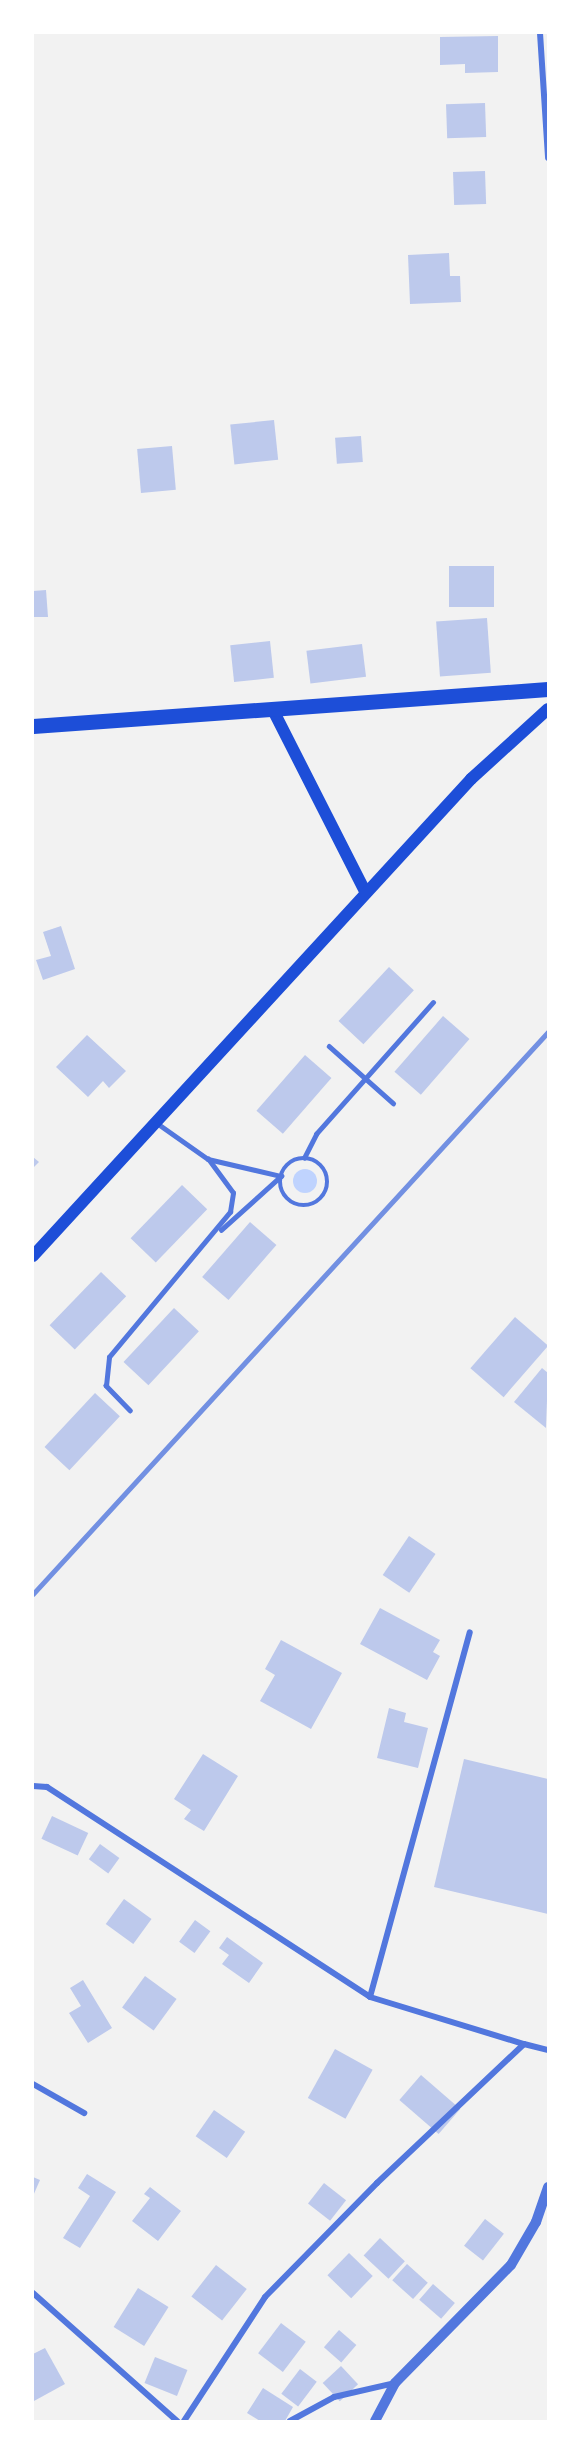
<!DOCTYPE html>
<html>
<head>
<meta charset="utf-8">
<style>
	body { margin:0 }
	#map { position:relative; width:581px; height:2454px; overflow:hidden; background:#f2f2f2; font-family:"Roboto Condensed",sans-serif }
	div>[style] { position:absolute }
	.water>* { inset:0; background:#bfd3fe }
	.round { border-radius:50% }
	.building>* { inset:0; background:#bdc9ec; transform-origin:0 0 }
	.service>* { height:4.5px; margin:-2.25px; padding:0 2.25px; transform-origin:2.25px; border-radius:2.25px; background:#5277de }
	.service>.ring { margin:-2.25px; padding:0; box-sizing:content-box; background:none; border:4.5px solid #5277de; border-radius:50% }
	.minor>* { height:6px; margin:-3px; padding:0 3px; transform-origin:3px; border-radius:3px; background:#5277de }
	.tertiary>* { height:10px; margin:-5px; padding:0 5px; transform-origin:5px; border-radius:5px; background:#5277de }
	.secondary>* { height:12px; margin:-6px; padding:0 6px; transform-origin:6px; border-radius:6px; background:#1d4ed8 }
	.primary>* { height:15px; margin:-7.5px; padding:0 7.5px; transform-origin:7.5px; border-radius:7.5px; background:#1d4ed8 }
	.rail>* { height:4.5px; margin:-2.25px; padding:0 2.25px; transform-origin:2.25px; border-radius:2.25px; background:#7290e2 }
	span { translate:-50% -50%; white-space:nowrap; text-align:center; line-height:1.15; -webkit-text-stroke:4.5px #fff; paint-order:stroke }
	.frame { position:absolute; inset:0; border:34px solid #fff; pointer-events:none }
</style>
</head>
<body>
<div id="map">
	<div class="water">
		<div class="round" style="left:293px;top:1169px;width:24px;height:24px"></div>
	</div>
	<div class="building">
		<div style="clip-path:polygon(498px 36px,498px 72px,465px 73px,465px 64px,440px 65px,440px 37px)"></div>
		<div style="left:485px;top:103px;width:34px;height:39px;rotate:88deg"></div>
		<div style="left:485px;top:171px;width:33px;height:32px;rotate:88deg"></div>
		<div style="clip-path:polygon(449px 253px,450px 276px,460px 276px,461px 302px,410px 304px,408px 255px)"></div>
		<div style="left:274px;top:420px;width:40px;height:44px;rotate:84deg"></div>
		<div style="left:361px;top:436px;width:26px;height:26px;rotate:86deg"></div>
		<div style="left:172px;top:446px;width:44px;height:35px;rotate:85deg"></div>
		<div style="left:494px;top:566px;width:41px;height:45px;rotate:90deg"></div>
		<div style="clip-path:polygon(46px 590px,48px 617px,33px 617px,33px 591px)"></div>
		<div style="left:487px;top:618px;width:55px;height:51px;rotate:86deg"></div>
		<div style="left:270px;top:641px;width:37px;height:40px;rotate:84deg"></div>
		<div style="left:362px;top:644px;width:33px;height:56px;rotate:83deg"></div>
		<div style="clip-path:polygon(61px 926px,75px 969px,43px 980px,36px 960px,51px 956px,43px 932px)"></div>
		<div style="left:389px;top:967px;width:34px;height:74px;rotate:43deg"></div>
		<div style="left:443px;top:1016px;width:35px;height:74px;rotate:41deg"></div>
		<div style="clip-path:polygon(87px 1035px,126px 1071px,109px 1088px,103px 1081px,88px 1097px,56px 1067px)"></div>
		<div style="left:305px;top:1055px;width:35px;height:74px;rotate:41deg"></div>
		<div style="clip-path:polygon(33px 1157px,39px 1162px,33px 1168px)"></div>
		<div style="left:182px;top:1185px;width:35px;height:74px;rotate:44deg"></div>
		<div style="left:250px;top:1222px;width:35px;height:73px;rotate:41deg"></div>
		<div style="left:101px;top:1272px;width:35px;height:74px;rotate:44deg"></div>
		<div style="left:174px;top:1308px;width:34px;height:74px;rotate:43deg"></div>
		<div style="left:515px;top:1317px;width:44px;height:68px;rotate:41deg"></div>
		<div style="clip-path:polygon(542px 1368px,548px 1373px,546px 1428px,514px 1402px)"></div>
		<div style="left:95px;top:1393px;width:34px;height:74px;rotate:43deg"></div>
		<div style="left:409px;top:1536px;width:32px;height:47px;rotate:34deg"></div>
		<div style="clip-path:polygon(380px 1608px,440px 1640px,433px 1652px,440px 1656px,427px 1680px,360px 1644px)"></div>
		<div style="clip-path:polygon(281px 1640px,342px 1673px,311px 1729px,260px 1701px,275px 1675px,265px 1669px)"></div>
		<div style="clip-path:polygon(389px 1708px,406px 1713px,404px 1722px,428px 1728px,418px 1768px,377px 1758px)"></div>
		<div style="clip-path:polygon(203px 1754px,238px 1776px,204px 1831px,184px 1819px,191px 1810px,174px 1799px)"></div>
		<div style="clip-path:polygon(464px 1759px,548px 1779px,548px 1914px,434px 1887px)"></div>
		<div style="left:52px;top:1816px;width:40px;height:25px;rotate:25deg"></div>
		<div style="left:100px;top:1844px;width:24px;height:19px;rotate:36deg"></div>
		<div style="left:124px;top:1899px;width:34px;height:31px;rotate:36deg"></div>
		<div style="left:195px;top:1920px;width:19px;height:27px;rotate:36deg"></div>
		<div style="clip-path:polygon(227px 1937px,263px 1963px,249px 1983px,222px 1964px,229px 1955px,219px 1948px)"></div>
		<div style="left:145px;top:1976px;width:39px;height:39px;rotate:36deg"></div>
		<div style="clip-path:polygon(83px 1980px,112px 2028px,88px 2043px,69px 2013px,81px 2006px,70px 1988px)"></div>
		<div style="left:335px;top:2049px;width:43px;height:56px;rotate:29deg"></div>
		<div style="left:421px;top:2075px;width:52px;height:33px;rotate:41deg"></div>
		<div style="left:214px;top:2110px;width:38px;height:32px;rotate:35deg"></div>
		<div style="clip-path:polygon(87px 2174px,116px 2192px,80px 2248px,63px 2238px,90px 2196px,78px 2188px)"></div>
		<div style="clip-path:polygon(33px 2177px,40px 2180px,33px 2196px)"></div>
		<div style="left:324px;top:2183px;width:28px;height:26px;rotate:38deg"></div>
		<div style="clip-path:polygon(150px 2187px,181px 2211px,158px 2241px,132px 2221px,150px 2198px,144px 2194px)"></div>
		<div style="left:485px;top:2219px;width:24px;height:34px;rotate:38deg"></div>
		<div style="left:380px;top:2238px;width:34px;height:24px;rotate:43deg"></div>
		<div style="left:349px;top:2253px;width:33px;height:31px;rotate:44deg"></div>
		<div style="left:407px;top:2264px;width:28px;height:22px;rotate:42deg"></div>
		<div style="left:216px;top:2265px;width:39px;height:40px;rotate:38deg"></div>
		<div style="left:433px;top:2284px;width:29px;height:21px;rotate:41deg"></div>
		<div style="left:138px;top:2288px;width:36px;height:46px;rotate:32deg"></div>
		<div style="left:281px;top:2323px;width:31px;height:38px;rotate:37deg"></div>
		<div style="left:339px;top:2330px;width:23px;height:23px;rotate:41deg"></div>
		<div style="clip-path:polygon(45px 2348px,65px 2384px,34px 2401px,33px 2354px)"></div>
		<div style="left:155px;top:2357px;width:35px;height:28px;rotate:22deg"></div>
		<div style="left:341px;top:2366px;width:25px;height:25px;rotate:47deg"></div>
		<div style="left:300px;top:2369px;width:21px;height:31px;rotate:37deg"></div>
		<div style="clip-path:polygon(263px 2388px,293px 2407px,285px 2421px,260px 2421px,247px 2413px)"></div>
	</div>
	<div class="service">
		<div style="left:329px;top:1046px;width:86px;rotate:41.7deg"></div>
		<div style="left:157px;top:1123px;width:62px;rotate:35.2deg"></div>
		<div style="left:208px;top:1159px;width:75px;rotate:13.1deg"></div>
		<div style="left:304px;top:1158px;width:27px;rotate:-63deg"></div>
		<div style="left:316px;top:1134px;width:176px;rotate:-48.4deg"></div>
		<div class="ring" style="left:280px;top:1158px;width:43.5px;height:43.5px"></div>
		<div style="left:221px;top:1230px;width:81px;rotate:-42deg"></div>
		<div style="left:130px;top:1411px;width:35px;rotate:-134deg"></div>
		<div style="left:106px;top:1386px;width:29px;rotate:-84deg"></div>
		<div style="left:109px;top:1357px;width:189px;rotate:-50.2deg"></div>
		<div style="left:230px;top:1212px;width:19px;rotate:-81deg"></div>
		<div style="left:233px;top:1193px;width:42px;rotate:-126.3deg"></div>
	</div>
	<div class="minor">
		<div style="left:540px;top:33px;width:125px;rotate:86.3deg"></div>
		<div style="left:33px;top:1786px;width:14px;rotate:4deg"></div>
		<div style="left:47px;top:1787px;width:385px;rotate:33deg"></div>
		<div style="left:370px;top:1997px;width:161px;rotate:17deg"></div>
		<div style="left:370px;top:1997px;width:378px;rotate:-74.7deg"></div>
		<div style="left:33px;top:2084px;width:59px;rotate:29.6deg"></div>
		<div style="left:33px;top:2293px;width:193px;rotate:41.6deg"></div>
		<div style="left:184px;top:2421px;width:148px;rotate:-56.8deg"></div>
		<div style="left:265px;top:2297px;width:160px;rotate:-45.5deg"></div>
		<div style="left:377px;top:2183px;width:202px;rotate:-43.4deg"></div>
		<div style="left:524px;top:2044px;width:25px;rotate:14deg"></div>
		<div style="left:290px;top:2421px;width:50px;rotate:-28.6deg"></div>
		<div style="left:334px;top:2397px;width:63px;rotate:-12.9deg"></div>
	</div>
	<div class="tertiary">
		<div style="left:375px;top:2421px;width:43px;rotate:-62.2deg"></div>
		<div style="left:395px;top:2383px;width:165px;rotate:-45.5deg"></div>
		<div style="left:511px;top:2265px;width:50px;rotate:-59.8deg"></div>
		<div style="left:536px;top:2222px;width:37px;rotate:-71deg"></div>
	</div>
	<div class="secondary">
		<div style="left:273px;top:710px;width:205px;rotate:63.1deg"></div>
		<div style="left:33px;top:1256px;width:648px;rotate:-47.44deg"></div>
		<div style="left:471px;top:779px;width:104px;rotate:-42.3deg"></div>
	</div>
	<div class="primary">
		<div style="left:33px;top:726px;width:516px;rotate:-4.11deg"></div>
	</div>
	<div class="rail">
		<div style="left:33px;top:1594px;width:762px;rotate:-47.5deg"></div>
	</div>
	<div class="frame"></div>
</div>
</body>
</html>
